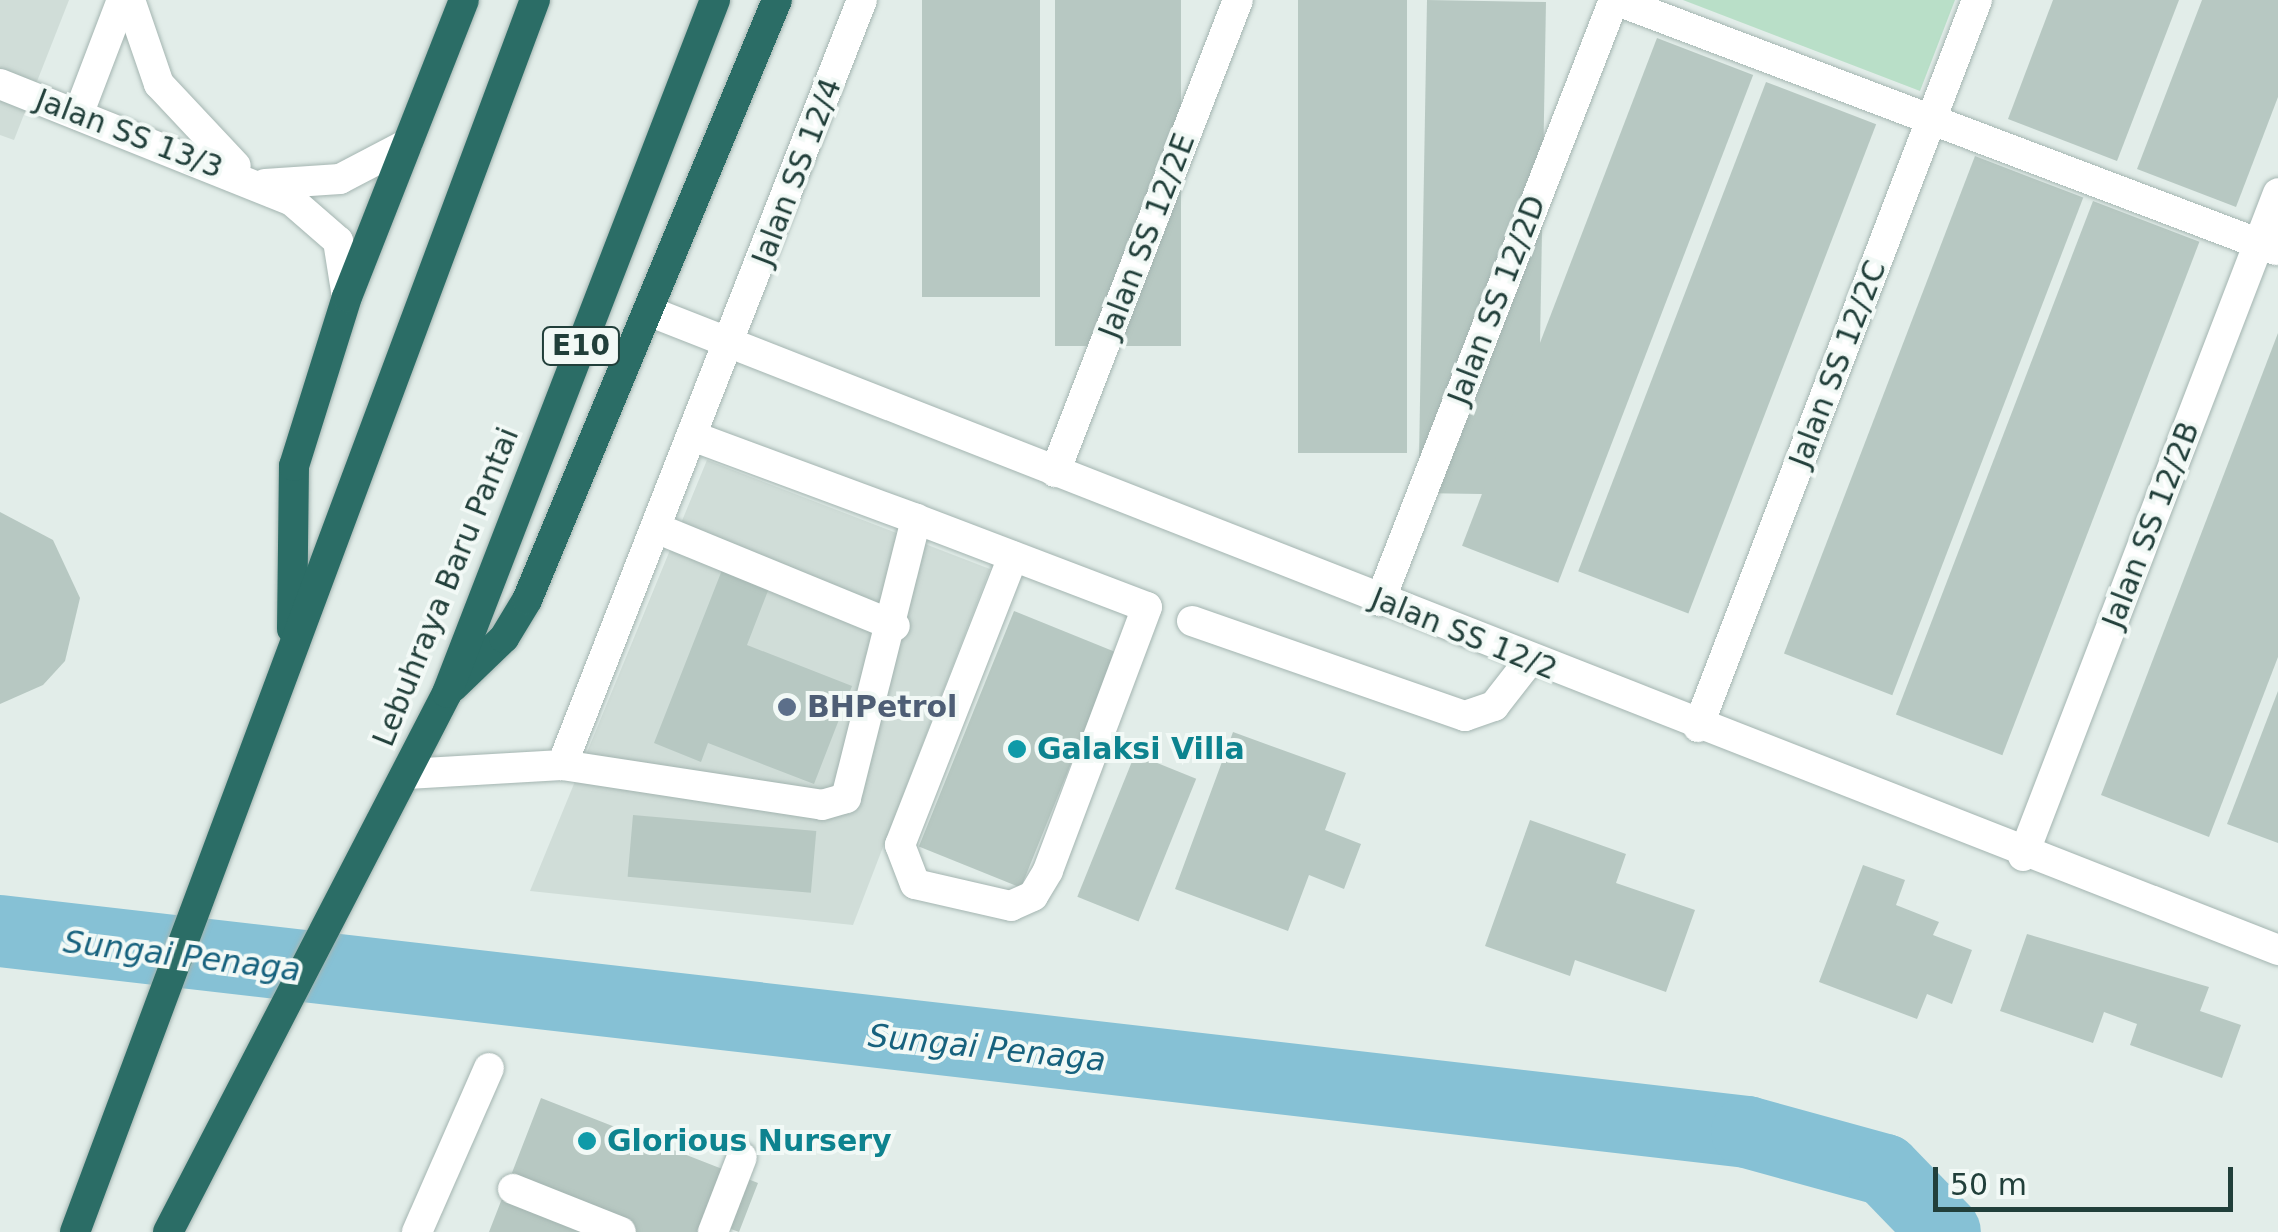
<!DOCTYPE html>
<html>
<head>
<meta charset="utf-8">
<style>
	body { margin:0 }
	#map { position:relative; width:2278px; height:1232px; overflow:hidden; background:#e2ede9; font-family:"DejaVu Sans",sans-serif }
	div>[style] { position:absolute }
	.built>* { inset:0; background:#d0ddd8 }
	.green>* { inset:0; background:#b9dfc8 }
	.river>* { height:72px; margin:-36px; padding:0 36px; transform-origin:36px; border-radius:36px; background:#86c1d5 }
	.building>* { inset:0; background:#b7c8c2; transform-origin:0 0 }
	.roads { filter:drop-shadow(0 0 2px #a4b5b1) drop-shadow(0 0 2px #a4b5b1) }
	.minor>* { height:30px; margin:-15px; padding:0 15px; transform-origin:15px; border-radius:15px; background:#fff }
	.highway>* { height:30px; margin:-15px; padding:0 15px; transform-origin:15px; border-radius:15px; background:#2b6d66 }
	.dots>* { width:28px; height:28px; translate:-50% -50%; box-sizing:border-box; border:5px solid #f2f9f6; border-radius:50% }
	span { translate:-50% -50%; white-space:nowrap; text-align:center; line-height:1.15; -webkit-text-stroke:8px #f2f9f6; paint-order:stroke }
	.shield-label span { padding:2px 8px; background:#f2f9f6; border:2px solid; border-radius:8px; -webkit-text-stroke-width:0 }
	.shield-label { font-size:28px; color:#213f3a; font-weight:700 }
	.street-label { font-size:30px; color:#213f3a }
	.service-label { font-size:30px; color:#4e5e75; font-weight:700 }
	.left { translate:0 -50%; text-align:left }
	.culture-label { font-size:30px; color:#0d838f; font-weight:700 }
	.water-label { font-size:32px; color:#17627e; font-style:italic }
	.scale { position:absolute; left:1933px; top:1167px; width:300px; height:45px; box-sizing:border-box; border:5px solid #213f3a; border-top:0; padding-left:12px; font-size:30px; line-height:35px; white-space:nowrap; color:#213f3a; -webkit-text-stroke:8px #f2f9f6; paint-order:stroke }
</style>
</head>
<body>
<div id="map">
	<div class="built">
		<div style="clip-path:polygon(0 0,69px 0,14px 140px,0 135px)"></div>
		<div style="clip-path:polygon(707px 460px,990px 569px,853px 925px,530px 891px)"></div>
	</div>
	<div class="green">
		<div style="clip-path:polygon(1683px 0,1955px 0,1920px 91px)"></div>
	</div>
	<div class="river">
		<div style="left:0;top:931px;width:1759px;rotate:6.56deg"></div>
		<div style="left:1747px;top:1132px;width:143px;rotate:15.4deg"></div>
		<div style="left:1885px;top:1170px;width:86px;rotate:45.9deg"></div>
	</div>
	<div class="building">
		<div style="left:922px;top:0;width:118px;height:297px"></div>
		<div style="left:1055px;top:0;width:126px;height:346px"></div>
		<div style="left:1298px;top:0;width:109px;height:453px"></div>
		<div style="left:1427px;top:0;width:119px;height:493px;rotate:1deg"></div>
		<div style="clip-path:polygon(2053px 0,2179px 0,2117px 161px,2008px 119px)"></div>
		<div style="clip-path:polygon(2202px 0,2278px 0,2278px 97px,2236px 207px,2137px 169px)"></div>
		<div style="left:1657px;top:38px;width:103px;height:544px;rotate:21deg"></div>
		<div style="left:1766px;top:82px;width:118px;height:524px;rotate:21deg"></div>
		<div style="left:1975px;top:156px;width:116px;height:533px;rotate:21deg"></div>
		<div style="left:2093px;top:201px;width:114px;height:550px;rotate:21deg"></div>
		<div style="clip-path:polygon(2278px 333px,2278px 657px,2209px 837px,2101px 795px)"></div>
		<div style="clip-path:polygon(0 512px,53px 540px,80px 598px,65px 661px,43px 685px,0 704px)"></div>
		<div style="clip-path:polygon(724px 565px,771px 583px,747px 645px,852px 686px,814px 784px,708px 743px,701px 762px,654px 743px)"></div>
		<div style="left:1014px;top:611px;width:110px;height:254px;rotate:22deg"></div>
		<div style="clip-path:polygon(2278px 691px,2278px 843px,2227px 824px)"></div>
		<div style="clip-path:polygon(1233px 732px,1346px 773px,1325px 830px,1361px 844px,1344px 889px,1309px 875px,1288px 931px,1175px 889px)"></div>
		<div style="left:1135px;top:754px;width:66px;height:154px;rotate:22deg"></div>
		<div style="left:633px;top:815px;width:184px;height:62px;rotate:5deg"></div>
		<div style="clip-path:polygon(1530px 820px,1626px 854px,1616px 883px,1695px 910px,1666px 992px,1575px 960px,1570px 976px,1485px 946px)"></div>
		<div style="clip-path:polygon(1863px 865px,1905px 880px,1896px 905px,1939px 922px,1933px 935px,1972px 950px,1952px 1004px,1927px 994px,1917px 1019px,1819px 982px)"></div>
		<div style="clip-path:polygon(2027px 934px,2209px 987px,2200px 1011px,2241px 1025px,2222px 1078px,2130px 1045px,2137px 1024px,2104px 1012px,2093px 1043px,2000px 1011px)"></div>
		<div style="clip-path:polygon(541px 1098px,758px 1183px,739px 1232px,720px 1225px,717px 1232px,489px 1232px)"></div>
	</div>
	<div class="roads">
		<div class="minor">
			<div style="left:130px;top:0;width:89px;rotate:71deg"></div>
			<div style="left:159px;top:84px;width:112px;rotate:46.8deg"></div>
			<div style="left:1615px;top:0;width:707px;rotate:20.72deg"></div>
			<div style="left:0;top:84px;width:315px;rotate:21.8deg"></div>
			<div style="left:292px;top:201px;width:61px;rotate:41deg"></div>
			<div style="left:338px;top:241px;width:57px;rotate:80.9deg"></div>
			<div style="left:78px;top:115px;width:123px;rotate:-69.1deg"></div>
			<div style="left:265px;top:184px;width:75px;rotate:-3.8deg"></div>
			<div style="left:340px;top:179px;width:76px;rotate:-27.6deg"></div>
			<div style="left:651px;top:312px;width:1748px;rotate:21.41deg"></div>
			<div style="left:692px;top:436px;width:239px;rotate:20.3deg"></div>
			<div style="left:916px;top:519px;width:247px;rotate:20.9deg"></div>
			<div style="left:1147px;top:607px;width:282px;rotate:110.6deg"></div>
			<div style="left:1048px;top:871px;width:29px;rotate:121deg"></div>
			<div style="left:1033px;top:896px;width:24px;rotate:156deg"></div>
			<div style="left:1011px;top:906px;width:98px;rotate:-167.1deg"></div>
			<div style="left:915px;top:884px;width:42px;rotate:-111deg"></div>
			<div style="left:900px;top:845px;width:310px;rotate:-68.6deg"></div>
			<div style="left:1055px;top:472px;width:506px;rotate:-68.81deg"></div>
			<div style="left:656px;top:528px;width:258px;rotate:22.3deg"></div>
			<div style="left:1380px;top:601px;width:645px;rotate:-68.73deg"></div>
			<div style="left:1192px;top:621px;width:289px;rotate:19.2deg"></div>
			<div style="left:1465px;top:716px;width:31px;rotate:-19deg"></div>
			<div style="left:1494px;top:706px;width:58px;rotate:-52deg"></div>
			<div style="left:1698px;top:727px;width:779px;rotate:-69deg"></div>
			<div style="left:562px;top:765px;width:822px;rotate:-68.59deg"></div>
			<div style="left:407px;top:774px;width:155px;rotate:-3.3deg"></div>
			<div style="left:562px;top:765px;width:263px;rotate:8.7deg"></div>
			<div style="left:822px;top:805px;width:25px;rotate:-16deg"></div>
			<div style="left:846px;top:798px;width:288px;rotate:-75.9deg"></div>
			<div style="left:2023px;top:856px;width:710px;rotate:-68.96deg"></div>
			<div style="left:513px;top:1189px;width:116px;rotate:21.7deg"></div>
			<div style="left:417px;top:1232px;width:179px;rotate:-66.3deg"></div>
			<div style="left:713px;top:1232px;width:80px;rotate:-68.9deg"></div>
		</div>
		<div class="highway">
			<div style="left:292px;top:629px;width:163px;rotate:-89.3deg"></div>
			<div style="left:294px;top:466px;width:177px;rotate:-72.6deg"></div>
			<div style="left:347px;top:297px;width:319px;rotate:-68.5deg"></div>
			<div style="left:453px;top:687px;width:71px;rotate:-43.9deg"></div>
			<div style="left:504px;top:638px;width:44px;rotate:-58.8deg"></div>
			<div style="left:527px;top:600px;width:650px;rotate:-67.38deg"></div>
			<div style="left:75px;top:1232px;width:1315px;rotate:-69.53deg"></div>
			<div style="left:168px;top:1232px;width:607px;rotate:-62.63deg"></div>
			<div style="left:447px;top:693px;width:743px;rotate:-68.86deg"></div>
		</div>
	</div>
	<div class="dots">
		<div style="left:787px;top:707px;background:#5c6f8a"></div>
		<div style="left:1017px;top:749px;background:#0f9aa8"></div>
		<div style="left:587px;top:1141px;background:#0f9aa8"></div>
	</div>
	<div class="shield-label">
		<span style="left:581px;top:346px">E10</span>
	</div>
	<div class="street-label">
		<span style="left:129px;top:134px;rotate:21deg">Jalan SS 13/3</span>
		<span style="left:797px;top:172px;rotate:-69deg">Jalan SS 12/4</span>
		<span style="left:1147px;top:236px;rotate:-69deg">Jalan SS 12/2E</span>
		<span style="left:1497px;top:300px;rotate:-69deg">Jalan SS 12/2D</span>
		<span style="left:1838px;top:364px;rotate:-69deg">Jalan SS 12/2C</span>
		<span style="left:2151px;top:525px;rotate:-69deg">Jalan SS 12/2B</span>
		<span style="left:446px;top:587px;rotate:-68deg">Lebuhraya Baru Pantai</span>
		<span style="left:1464px;top:634px;rotate:22deg">Jalan SS 12/2</span>
	</div>
	<div class="service-label">
		<span class="left" style="left:807px;top:707px">BHPetrol</span>
	</div>
	<div class="culture-label">
		<span class="left" style="left:1037px;top:749px">Galaksi Villa</span>
		<span class="left" style="left:607px;top:1141px">Glorious Nursery</span>
	</div>
	<div class="water-label">
		<span style="left:182px;top:956px;rotate:7deg">Sungai Penaga</span>
		<span style="left:987px;top:1048px;rotate:6deg">Sungai Penaga</span>
	</div>
	<div class="scale">50 m</div>
</div>
</body>
</html>
